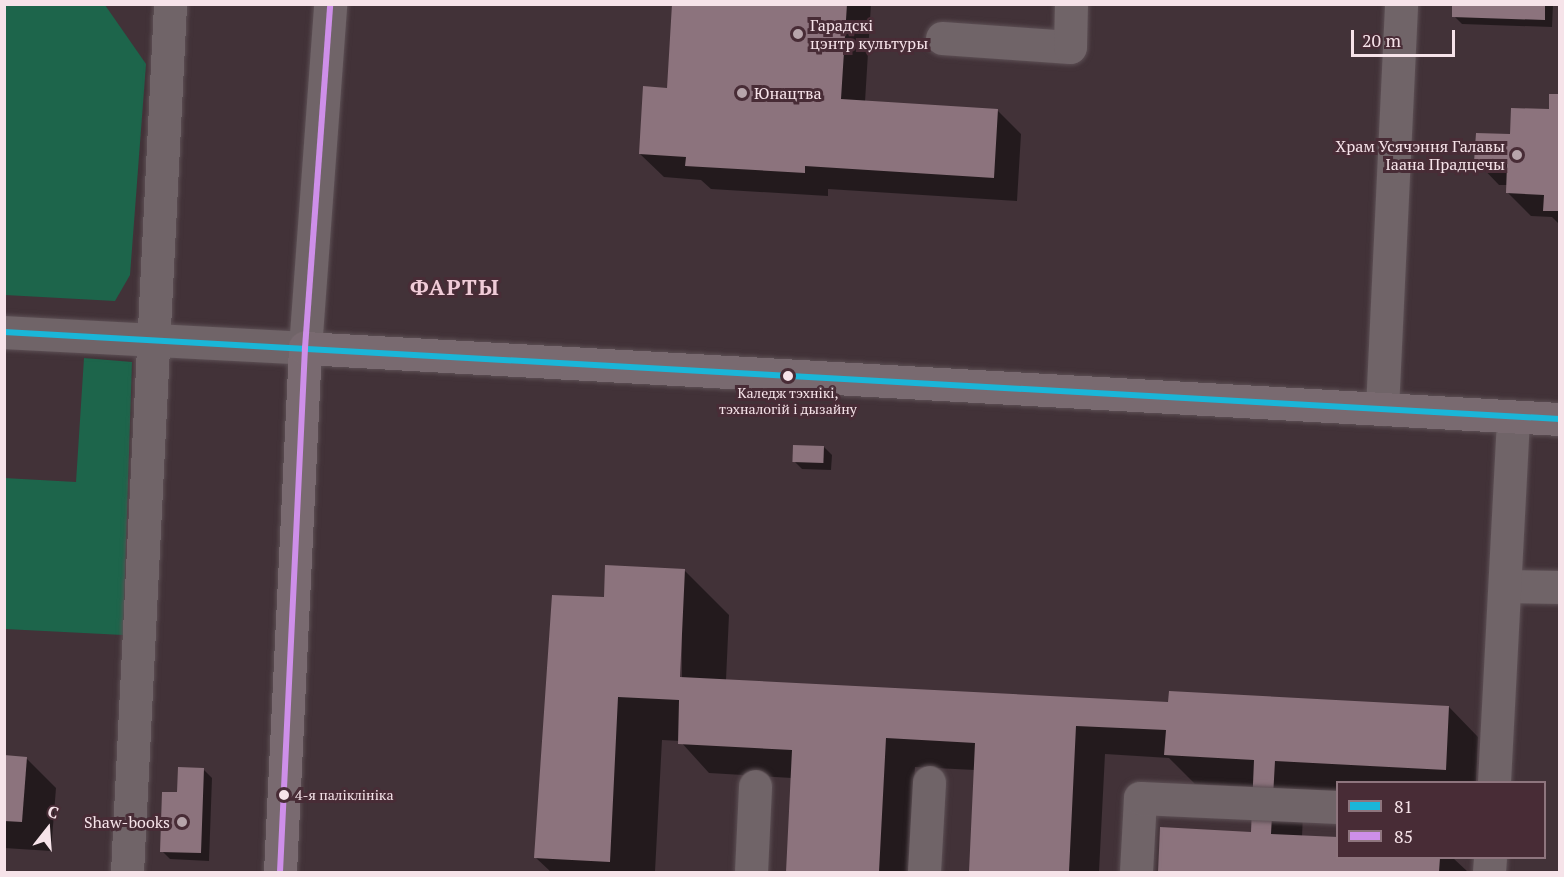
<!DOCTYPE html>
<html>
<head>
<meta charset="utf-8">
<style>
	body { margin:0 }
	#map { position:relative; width:1564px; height:877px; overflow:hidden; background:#423238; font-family:"PT Serif",serif }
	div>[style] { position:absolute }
	.green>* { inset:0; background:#1d654b }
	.shadow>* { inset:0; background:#0007 }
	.building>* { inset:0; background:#8c737d; transform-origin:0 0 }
	.roads { filter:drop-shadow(0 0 2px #5d5055) drop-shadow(0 0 2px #5d5055) }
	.minor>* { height:33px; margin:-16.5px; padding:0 16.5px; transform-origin:16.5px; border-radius:16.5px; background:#706468 }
	.major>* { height:33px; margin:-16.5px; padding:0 16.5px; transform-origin:16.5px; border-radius:16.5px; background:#796a70 }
	.bus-1>* { height:6px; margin:-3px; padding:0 3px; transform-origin:3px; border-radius:3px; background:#1ab6d8 }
	.bus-2>* { height:6px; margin:-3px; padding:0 3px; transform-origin:3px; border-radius:3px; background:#ce8fe9 }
	.dots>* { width:16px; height:16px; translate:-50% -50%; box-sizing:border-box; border:3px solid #482c36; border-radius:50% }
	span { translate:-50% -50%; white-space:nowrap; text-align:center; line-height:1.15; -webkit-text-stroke:6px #482c36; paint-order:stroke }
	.bus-label { font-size:14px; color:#f6e3e9 }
	.left { translate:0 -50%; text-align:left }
	.poi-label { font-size:16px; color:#f6e3e9 }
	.right { translate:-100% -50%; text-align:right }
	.district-label { font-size:22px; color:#f0cbd7; font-weight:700; letter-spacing:1.5px }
	.frame { position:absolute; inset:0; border:6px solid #f6e3e9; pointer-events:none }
	.legend { position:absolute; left:1336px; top:781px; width:210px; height:78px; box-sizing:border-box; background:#482c36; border:2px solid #8e757e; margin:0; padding:8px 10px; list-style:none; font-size:18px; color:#f6e3e9 }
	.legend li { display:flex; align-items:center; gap:12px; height:30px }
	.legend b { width:30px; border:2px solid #8e757e }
	.north { position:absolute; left:18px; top:799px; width:60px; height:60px; -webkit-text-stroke:4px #482c36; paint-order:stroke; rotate:17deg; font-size:16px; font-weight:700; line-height:24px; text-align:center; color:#f6e3e9 }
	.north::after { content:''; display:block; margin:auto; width:21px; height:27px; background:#f6e3e9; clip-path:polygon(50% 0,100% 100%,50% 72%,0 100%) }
	.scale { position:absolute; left:1351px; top:30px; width:104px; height:27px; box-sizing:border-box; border:3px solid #f6e3e9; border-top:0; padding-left:8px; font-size:18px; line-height:21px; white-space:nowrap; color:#f6e3e9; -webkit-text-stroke:4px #482c36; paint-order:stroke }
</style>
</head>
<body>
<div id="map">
	<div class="green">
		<div style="clip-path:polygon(4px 5px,105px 5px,146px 64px,130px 275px,115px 301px,5px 295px)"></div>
		<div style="clip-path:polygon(84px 358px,132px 362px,123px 635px,5px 629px,4px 478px,76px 482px)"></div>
	</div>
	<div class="shadow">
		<div style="clip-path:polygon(674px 4px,871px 4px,865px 102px,998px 111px,1021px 134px,1017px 201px,828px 189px,828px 196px,711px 189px,701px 180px,664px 177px,640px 154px,668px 89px)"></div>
		<div style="clip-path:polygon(1454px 4px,1553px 4px,1552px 27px,1462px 24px,1454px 16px)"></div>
		<div style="clip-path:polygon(1560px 96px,1560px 225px,1552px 217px,1531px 216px,1508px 193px,1508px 185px,1499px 185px,1476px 161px,1550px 111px)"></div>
		<div style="clip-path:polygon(824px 447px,832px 455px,831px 470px,802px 469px,794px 461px)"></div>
		<div style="clip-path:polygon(evenodd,685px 571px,729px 615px,726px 680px,1169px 704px,1449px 707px,1478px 737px,1476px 782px,1338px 782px,1338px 792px,1304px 790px,1302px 837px,1338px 858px,1453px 858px,1468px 872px,1159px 872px,1162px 828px,1252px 833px,1255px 787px,1195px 784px,1169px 758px,1105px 754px,1099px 872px,970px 872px,975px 770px,915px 767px,909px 872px,787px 872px,792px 778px,709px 773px,680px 741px,662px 740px,655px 872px,551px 872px,536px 858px,605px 599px,685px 571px,682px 604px,682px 678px,679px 678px,682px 604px)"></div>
		<div style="clip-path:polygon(4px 757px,26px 758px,56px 788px,51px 851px,4px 848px)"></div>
		<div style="clip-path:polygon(204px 770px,212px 778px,209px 861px,170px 859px,162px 851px)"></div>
	</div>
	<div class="building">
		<div style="clip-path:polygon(672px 4px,847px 4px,841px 99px,998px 109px,994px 178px,805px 166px,805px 173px,685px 166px,686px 157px,639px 154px,643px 86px,667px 88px)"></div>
		<div style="clip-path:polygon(1452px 4px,1545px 4px,1545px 20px,1452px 17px)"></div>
		<div style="clip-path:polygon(1549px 94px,1560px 94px,1560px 211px,1543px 211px,1544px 195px,1506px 193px,1507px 164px,1474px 162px,1476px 133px,1510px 134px,1511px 108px,1549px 109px)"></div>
		<div style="left:793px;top:445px;width:31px;height:17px;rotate:2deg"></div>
		<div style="clip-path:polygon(605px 565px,685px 569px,680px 677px,1168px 702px,1169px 691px,1449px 706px,1446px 770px,1275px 761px,1271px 834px,1338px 837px,1338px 858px,1440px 858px,1439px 872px,1158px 872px,1160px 827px,1251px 832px,1254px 760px,1164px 755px,1166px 730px,1076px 726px,1069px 872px,969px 872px,975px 743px,886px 738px,879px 872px,786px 872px,792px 750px,678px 744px,679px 700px,618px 697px,610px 862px,534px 858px,552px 595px,604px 597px)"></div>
		<div style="clip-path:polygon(4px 755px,27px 757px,22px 822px,4px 821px)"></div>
		<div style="clip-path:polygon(178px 767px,204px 768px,201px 853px,160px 852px,162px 792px,177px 792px)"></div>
	</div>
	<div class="roads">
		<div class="minor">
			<div style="left:942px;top:38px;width:128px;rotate:4deg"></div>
			<div style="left:1070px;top:47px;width:43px;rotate:-88.7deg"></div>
			<div style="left:4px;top:332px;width:301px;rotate:3deg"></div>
			<div style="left:305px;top:348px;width:345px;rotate:-85.8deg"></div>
			<div style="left:1382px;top:409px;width:405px;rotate:-87.3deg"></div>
			<div style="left:1506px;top:586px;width:54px;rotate:1.1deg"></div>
			<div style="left:1494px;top:782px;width:365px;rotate:-87deg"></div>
			<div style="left:127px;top:872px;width:869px;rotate:-87.16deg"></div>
			<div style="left:751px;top:872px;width:86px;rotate:-87.3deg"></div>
			<div style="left:924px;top:872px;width:90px;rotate:-86.8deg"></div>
			<div style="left:1136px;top:872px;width:74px;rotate:-86.9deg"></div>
			<div style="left:1140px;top:798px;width:198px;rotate:2.6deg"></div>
			<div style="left:1489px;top:872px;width:14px;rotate:-86deg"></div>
		</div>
		<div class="major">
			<div style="left:280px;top:872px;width:525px;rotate:-87.27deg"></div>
			<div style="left:305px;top:348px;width:1257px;rotate:3.24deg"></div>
		</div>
	</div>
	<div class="bus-1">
		<div style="left:4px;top:332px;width:1558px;rotate:3.2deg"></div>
	</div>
	<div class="bus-2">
		<div style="left:280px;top:872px;width:525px;rotate:-87.27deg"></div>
		<div style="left:305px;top:348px;width:345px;rotate:-85.8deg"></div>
	</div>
	<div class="dots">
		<div style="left:798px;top:34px;background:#b7a5ab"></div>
		<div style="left:742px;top:93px;background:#b7a5ab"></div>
		<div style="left:1517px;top:155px;background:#b7a5ab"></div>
		<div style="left:788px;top:376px;background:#f6e3e9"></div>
		<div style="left:284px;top:795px;background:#f6e3e9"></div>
		<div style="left:182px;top:822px;background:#b7a5ab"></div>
	</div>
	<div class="bus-label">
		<span style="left:788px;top:401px">Каледж тэхнікі,<br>тэхналогій і дызайну</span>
		<span class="left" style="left:295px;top:795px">4-я паліклініка</span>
	</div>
	<div class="poi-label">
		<span class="left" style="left:810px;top:34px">Гарадскі<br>цэнтр культуры</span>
		<span class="left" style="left:754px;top:93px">Юнацтва</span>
		<span class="right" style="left:1505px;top:155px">Храм Усячэння Галавы<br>Іаана Прадцечы</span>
		<span class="right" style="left:170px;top:822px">Shaw-books</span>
	</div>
	<div class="district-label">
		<span style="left:455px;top:287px">ФАРТЫ</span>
	</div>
	<div class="frame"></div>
	<ul class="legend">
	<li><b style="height:8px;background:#1ab6d8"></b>81</li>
	<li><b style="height:8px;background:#ce8fe9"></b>85</li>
	</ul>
	<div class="north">С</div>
	<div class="scale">20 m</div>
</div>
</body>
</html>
